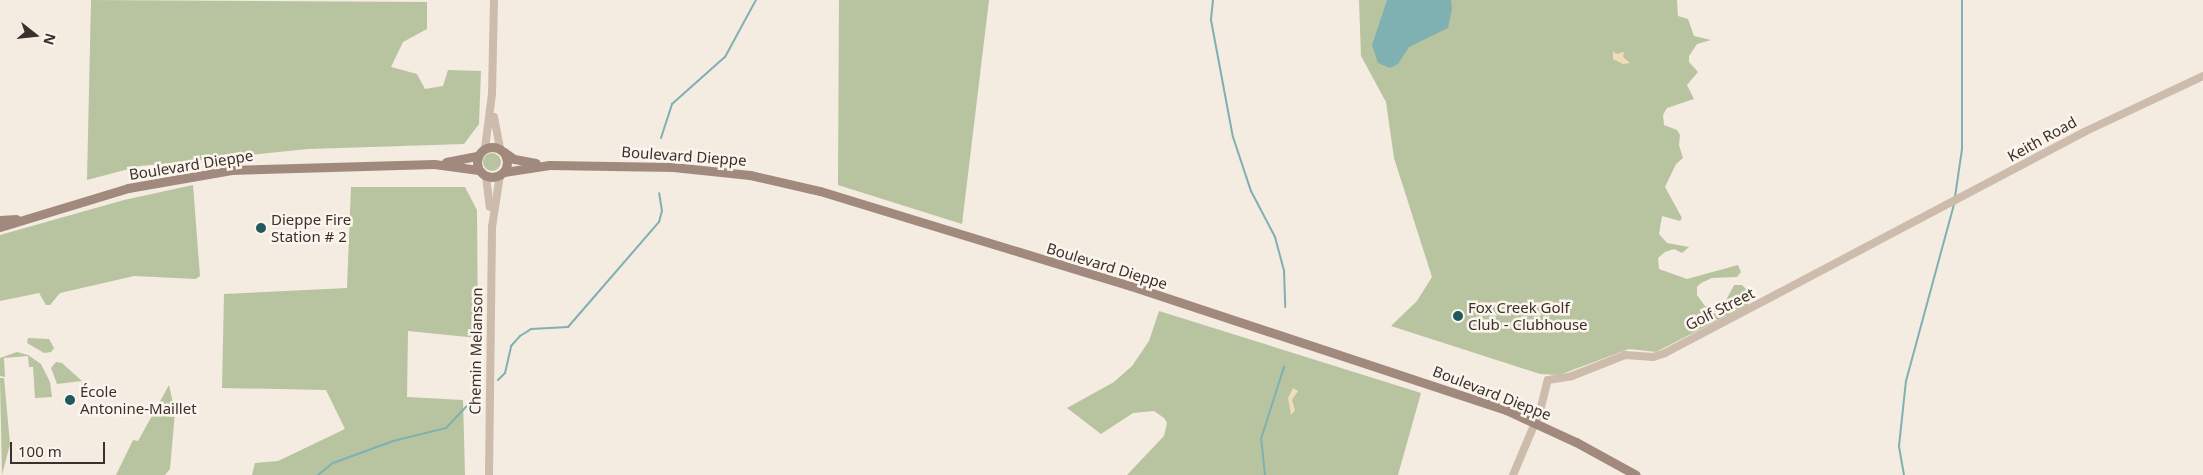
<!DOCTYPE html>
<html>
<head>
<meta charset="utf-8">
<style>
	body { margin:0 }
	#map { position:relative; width:2203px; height:475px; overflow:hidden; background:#f4ebe1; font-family:"Noto Sans",sans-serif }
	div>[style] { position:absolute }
	.green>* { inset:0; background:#b8c4a0 }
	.round { border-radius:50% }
	.sand>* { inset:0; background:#efdcb8 }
	.water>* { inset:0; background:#7fb0b2 }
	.stream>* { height:2px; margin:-1px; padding:0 1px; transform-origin:1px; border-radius:1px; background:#7fb0b2 }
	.tertiary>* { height:8px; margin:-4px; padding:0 4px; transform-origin:4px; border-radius:4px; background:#cdbbac }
	.secondary>* { height:9px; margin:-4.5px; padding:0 4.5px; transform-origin:4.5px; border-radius:4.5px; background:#a18a7d }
	.secondary>.ring { margin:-4.5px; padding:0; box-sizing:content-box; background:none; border:9px solid #a18a7d; border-radius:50% }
	.dots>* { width:14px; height:14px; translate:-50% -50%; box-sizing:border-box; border:2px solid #fbf5ee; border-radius:50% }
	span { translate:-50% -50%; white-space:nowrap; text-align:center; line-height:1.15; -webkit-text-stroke:5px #fbf5ee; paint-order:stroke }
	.street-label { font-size:15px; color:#3b302b }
	.poi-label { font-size:15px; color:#3b302b }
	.left { translate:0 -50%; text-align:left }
	.north { position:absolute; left:10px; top:10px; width:50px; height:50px; -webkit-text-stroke:4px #fbf5ee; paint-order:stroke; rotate:106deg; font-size:14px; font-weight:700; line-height:20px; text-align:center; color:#3b302b }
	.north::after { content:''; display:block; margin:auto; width:18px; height:22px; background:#3b302b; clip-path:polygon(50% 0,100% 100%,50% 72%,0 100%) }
	.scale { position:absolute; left:10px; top:442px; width:95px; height:22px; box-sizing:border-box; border:2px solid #3b302b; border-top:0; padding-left:6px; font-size:15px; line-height:18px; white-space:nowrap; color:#3b302b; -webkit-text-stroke:4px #fbf5ee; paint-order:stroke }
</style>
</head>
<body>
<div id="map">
	<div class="green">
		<div style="clip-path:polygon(91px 0,427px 2px,427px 29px,403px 42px,391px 67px,417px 74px,425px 89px,443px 86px,448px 70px,481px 71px,479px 124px,464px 144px,308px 149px,140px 166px,87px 180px)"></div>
		<div style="clip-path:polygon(839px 0,989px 0,962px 224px,838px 185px)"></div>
		<div style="clip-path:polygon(1359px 0,1677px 0,1678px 16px,1688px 19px,1694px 36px,1711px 40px,1697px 44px,1689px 56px,1689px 62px,1698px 72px,1687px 85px,1694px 99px,1667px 108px,1663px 115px,1664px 125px,1677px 130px,1680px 135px,1679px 145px,1683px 158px,1676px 164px,1665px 187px,1682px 218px,1680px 221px,1662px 216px,1659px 234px,1667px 243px,1689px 247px,1682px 253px,1674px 249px,1665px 252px,1658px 258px,1659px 269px,1687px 279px,1738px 265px,1741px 272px,1737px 277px,1712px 278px,1701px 283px,1697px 287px,1697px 295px,1705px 306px,1711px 307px,1725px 302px,1734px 285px,1742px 285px,1750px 293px,1748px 305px,1656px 352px,1629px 349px,1559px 375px,1540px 374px,1391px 326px,1417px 301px,1432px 277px,1394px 158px,1386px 102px,1361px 56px)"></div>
		<div class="round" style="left:483px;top:153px;width:18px;height:18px"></div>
		<div style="clip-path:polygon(193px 185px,200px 276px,196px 279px,134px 276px,60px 293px,50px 305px,46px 305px,39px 293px,0 301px,0 235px,124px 200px)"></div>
		<div style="clip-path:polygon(351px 187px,465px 187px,477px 210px,478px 338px,408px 331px,407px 397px,463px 400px,465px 475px,252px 475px,255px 463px,278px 461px,345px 429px,326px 390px,222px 388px,224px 294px,347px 288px)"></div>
		<div style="clip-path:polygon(1159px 311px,1421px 393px,1398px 475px,1127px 475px,1164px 436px,1167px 423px,1164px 418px,1154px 411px,1133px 413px,1101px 434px,1067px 408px,1114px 382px,1132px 366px,1149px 341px)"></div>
		<div style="clip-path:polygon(28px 338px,49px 339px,54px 348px,51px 352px,44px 353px,27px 343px)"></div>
		<div style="clip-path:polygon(17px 352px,28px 355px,41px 364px,50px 382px,52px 397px,35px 398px,33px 367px,29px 367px,28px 356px,4px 358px,5px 377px,0 376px,0 358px)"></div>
		<div style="clip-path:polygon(56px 362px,62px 363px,82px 381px,57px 384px,51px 368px)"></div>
		<div style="clip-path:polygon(0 378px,4px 378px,10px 444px,2px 475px)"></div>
		<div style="clip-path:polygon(169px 385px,175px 412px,170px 469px,165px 475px,116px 475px,133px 440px,138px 441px)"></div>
	</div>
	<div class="sand">
		<div style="clip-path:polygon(1613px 51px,1616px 54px,1624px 52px,1623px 57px,1630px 63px,1623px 64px,1613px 59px)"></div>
		<div style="clip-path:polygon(1293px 388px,1298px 391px,1292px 400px,1295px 410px,1291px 415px,1288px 398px)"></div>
	</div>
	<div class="water">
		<div style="clip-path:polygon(1387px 0,1451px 0,1452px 9px,1448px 28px,1409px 47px,1398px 64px,1390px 68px,1378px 63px,1372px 45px)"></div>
	</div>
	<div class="stream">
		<div style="left:1213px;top:0;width:20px;rotate:96deg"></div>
		<div style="left:1211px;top:20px;width:119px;rotate:79.4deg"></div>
		<div style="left:1233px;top:137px;width:57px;rotate:71.6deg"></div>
		<div style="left:1251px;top:191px;width:52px;rotate:62.4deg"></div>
		<div style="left:1275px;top:237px;width:35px;rotate:75deg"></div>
		<div style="left:1284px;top:271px;width:36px;rotate:88deg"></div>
		<div style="left:661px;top:138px;width:36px;rotate:-72deg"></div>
		<div style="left:672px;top:104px;width:71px;rotate:-41.6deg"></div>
		<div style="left:725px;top:57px;width:65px;rotate:-61.5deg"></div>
		<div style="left:1955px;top:197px;width:49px;rotate:-81.7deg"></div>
		<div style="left:1962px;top:149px;width:149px;rotate:-90deg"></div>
		<div style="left:498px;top:380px;width:10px;rotate:-45deg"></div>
		<div style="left:505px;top:373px;width:28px;rotate:-77deg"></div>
		<div style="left:511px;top:346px;width:13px;rotate:-48deg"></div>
		<div style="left:520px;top:336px;width:13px;rotate:-32deg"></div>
		<div style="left:531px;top:329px;width:37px;rotate:-3deg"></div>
		<div style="left:568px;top:327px;width:139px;rotate:-49.1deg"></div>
		<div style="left:659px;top:222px;width:11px;rotate:-75deg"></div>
		<div style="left:662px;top:211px;width:18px;rotate:-99deg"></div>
		<div style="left:318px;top:475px;width:19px;rotate:-39deg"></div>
		<div style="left:333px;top:463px;width:64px;rotate:-20.1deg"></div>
		<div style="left:393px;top:441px;width:55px;rotate:-13.8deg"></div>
		<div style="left:446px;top:428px;width:52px;rotate:-46.5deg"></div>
		<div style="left:1265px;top:475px;width:36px;rotate:-96deg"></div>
		<div style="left:1261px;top:439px;width:76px;rotate:-72.3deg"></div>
		<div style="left:1904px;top:475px;width:29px;rotate:-100deg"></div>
		<div style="left:1899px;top:446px;width:65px;rotate:-83.9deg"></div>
		<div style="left:1906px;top:381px;width:183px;rotate:-74.8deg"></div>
	</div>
	<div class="tertiary">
		<div style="left:494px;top:117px;width:33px;rotate:79deg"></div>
		<div style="left:485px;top:148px;width:54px;rotate:-82.6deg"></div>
		<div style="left:492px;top:94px;width:94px;rotate:-88.8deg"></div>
		<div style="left:486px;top:176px;width:31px;rotate:83deg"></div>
		<div style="left:489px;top:475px;width:248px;rotate:-89.3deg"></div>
		<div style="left:492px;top:227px;width:53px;rotate:-81.3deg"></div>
		<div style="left:1513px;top:475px;width:69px;rotate:-67.1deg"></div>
		<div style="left:1540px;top:411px;width:32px;rotate:-76deg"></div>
		<div style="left:1548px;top:380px;width:24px;rotate:-9deg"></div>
		<div style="left:1572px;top:376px;width:57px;rotate:-21.6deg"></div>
		<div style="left:1625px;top:355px;width:28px;rotate:4deg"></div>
		<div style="left:1653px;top:357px;width:13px;rotate:-18deg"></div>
		<div style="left:1665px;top:353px;width:474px;rotate:-27.8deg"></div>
		<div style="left:2084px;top:132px;width:132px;rotate:-25.2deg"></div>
	</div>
	<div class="secondary">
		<div class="ring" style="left:477px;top:147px;width:21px;height:21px"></div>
		<div style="left:504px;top:152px;width:12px;rotate:35deg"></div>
		<div style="left:514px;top:159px;width:22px;rotate:10deg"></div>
		<div style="left:446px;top:162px;width:33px;rotate:-11deg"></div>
		<div style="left:504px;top:172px;width:46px;rotate:-8.8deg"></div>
		<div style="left:549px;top:165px;width:124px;rotate:0.9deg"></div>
		<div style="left:673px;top:167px;width:77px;rotate:5.9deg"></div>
		<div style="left:750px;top:175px;width:72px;rotate:12.9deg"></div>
		<div style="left:820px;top:191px;width:325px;rotate:17deg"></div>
		<div style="left:1131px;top:286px;width:395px;rotate:18.3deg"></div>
		<div style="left:1506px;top:410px;width:77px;rotate:24.6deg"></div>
		<div style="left:1576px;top:442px;width:68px;rotate:28.8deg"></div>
		<div style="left:0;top:220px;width:16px;rotate:-4deg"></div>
		<div style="left:0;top:227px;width:134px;rotate:-16.9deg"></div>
		<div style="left:128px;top:188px;width:105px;rotate:-9.9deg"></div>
		<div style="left:231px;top:170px;width:203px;rotate:-1.7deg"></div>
		<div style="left:434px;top:164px;width:45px;rotate:7.6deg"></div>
	</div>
	<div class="dots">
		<div style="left:261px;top:228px;background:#1f5a5e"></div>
		<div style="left:1458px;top:316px;background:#1f5a5e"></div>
		<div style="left:70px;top:400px;background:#1f5a5e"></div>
	</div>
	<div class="street-label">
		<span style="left:2042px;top:139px;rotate:-29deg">Keith Road</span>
		<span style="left:684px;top:156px;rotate:4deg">Boulevard Dieppe</span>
		<span style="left:191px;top:165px;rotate:-9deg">Boulevard Dieppe</span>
		<span style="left:1107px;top:266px;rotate:17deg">Boulevard Dieppe</span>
		<span style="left:1720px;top:309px;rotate:-27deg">Golf Street</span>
		<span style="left:476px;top:351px;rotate:-89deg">Chemin Melanson</span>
		<span style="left:1492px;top:393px;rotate:21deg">Boulevard Dieppe</span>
	</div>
	<div class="poi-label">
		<span class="left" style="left:271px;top:228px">Dieppe Fire<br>Station # 2</span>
		<span class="left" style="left:1468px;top:316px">Fox Creek Golf<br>Club - Clubhouse</span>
		<span class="left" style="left:80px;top:400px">École<br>Antonine-Maillet</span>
	</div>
	<div class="north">N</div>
	<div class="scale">100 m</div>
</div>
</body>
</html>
